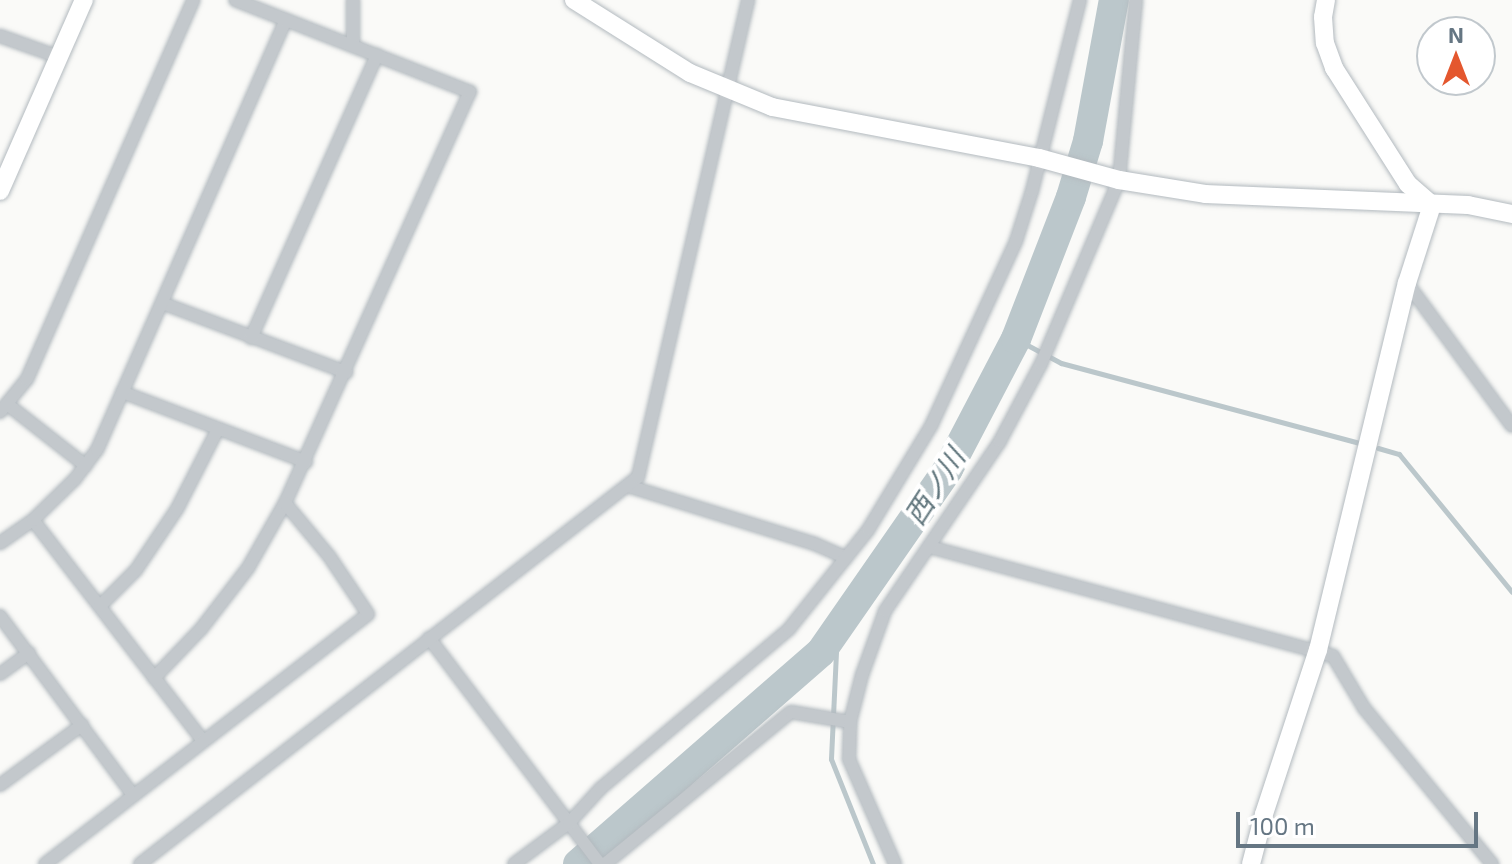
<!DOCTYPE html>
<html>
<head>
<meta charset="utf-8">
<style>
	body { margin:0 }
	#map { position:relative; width:1512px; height:864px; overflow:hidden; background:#fafaf8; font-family:"Exo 2","Noto Sans JP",sans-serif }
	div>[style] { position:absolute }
	.stream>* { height:5px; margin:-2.5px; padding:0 2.5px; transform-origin:2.5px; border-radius:2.5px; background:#bbc7cb }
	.river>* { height:30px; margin:-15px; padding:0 15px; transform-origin:15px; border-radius:15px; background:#bbc7cb }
	.roads { filter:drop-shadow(0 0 2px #b3babf) drop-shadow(0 0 2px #b3babf) }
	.street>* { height:12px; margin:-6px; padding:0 6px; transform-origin:6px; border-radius:6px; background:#c3c8cc }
	.secondary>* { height:18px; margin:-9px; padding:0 9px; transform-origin:9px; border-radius:9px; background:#fff }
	span { translate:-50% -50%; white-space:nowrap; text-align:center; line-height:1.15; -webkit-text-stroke:8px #fff; paint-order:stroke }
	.water-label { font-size:28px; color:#60757c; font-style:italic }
	.north { position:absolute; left:1416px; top:16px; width:80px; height:80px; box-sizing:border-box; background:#fff; border:2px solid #c1c8cd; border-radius:50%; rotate:0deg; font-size:22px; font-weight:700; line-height:32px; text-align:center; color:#657683 }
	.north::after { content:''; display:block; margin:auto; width:28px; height:36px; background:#e4572e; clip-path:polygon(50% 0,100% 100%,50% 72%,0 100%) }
	.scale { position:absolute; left:1236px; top:812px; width:242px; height:36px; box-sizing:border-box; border:4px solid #657683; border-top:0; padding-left:10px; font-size:24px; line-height:28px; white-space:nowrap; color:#657683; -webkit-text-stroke:6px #fff; paint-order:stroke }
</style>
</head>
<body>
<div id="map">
	<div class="stream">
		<div style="left:1016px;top:339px;width:51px;rotate:28.1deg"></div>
		<div style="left:1061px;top:363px;width:309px;rotate:15deg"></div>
		<div style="left:1378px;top:448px;width:22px;rotate:16deg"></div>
		<div style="left:1399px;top:454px;width:178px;rotate:50.7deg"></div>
		<div style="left:837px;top:631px;width:128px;rotate:92.7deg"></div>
		<div style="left:831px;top:759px;width:113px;rotate:68.2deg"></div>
	</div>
	<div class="river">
		<div style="left:578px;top:864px;width:322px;rotate:-41.1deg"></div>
		<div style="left:821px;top:652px;width:223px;rotate:-55.2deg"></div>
		<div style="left:948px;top:469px;width:147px;rotate:-62.4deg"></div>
		<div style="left:1016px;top:339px;width:152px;rotate:-68.8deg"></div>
		<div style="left:1071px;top:197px;width:59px;rotate:-73.1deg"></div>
		<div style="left:1088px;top:141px;width:143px;rotate:-79.6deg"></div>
	</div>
	<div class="roads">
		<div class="street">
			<div style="left:353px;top:0;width:46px;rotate:90deg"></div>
			<div style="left:0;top:36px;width:63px;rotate:19.6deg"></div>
			<div style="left:1407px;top:283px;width:177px;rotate:53.7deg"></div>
			<div style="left:162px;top:303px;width:197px;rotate:20.6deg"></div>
			<div style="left:251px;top:338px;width:310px;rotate:-66deg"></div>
			<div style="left:122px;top:392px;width:197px;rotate:20.8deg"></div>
			<div style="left:7px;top:404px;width:100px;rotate:38.1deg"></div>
			<div style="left:0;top:412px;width:43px;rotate:-50.7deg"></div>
			<div style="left:27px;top:379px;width:414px;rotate:-66.3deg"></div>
			<div style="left:628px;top:486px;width:196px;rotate:17.2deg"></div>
			<div style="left:815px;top:544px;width:34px;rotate:24deg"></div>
			<div style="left:33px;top:520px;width:279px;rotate:52.4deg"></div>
			<div style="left:0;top:543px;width:40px;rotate:-34.9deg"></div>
			<div style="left:33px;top:520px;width:59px;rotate:-44.3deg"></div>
			<div style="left:75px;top:479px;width:36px;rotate:-53deg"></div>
			<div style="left:97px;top:450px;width:470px;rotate:-66.3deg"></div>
			<div style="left:930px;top:547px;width:417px;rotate:15.1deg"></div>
			<div style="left:1333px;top:656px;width:61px;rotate:59.2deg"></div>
			<div style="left:1364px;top:708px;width:202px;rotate:50.6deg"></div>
			<div style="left:100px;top:606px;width:51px;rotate:-45deg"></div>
			<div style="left:136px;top:570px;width:73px;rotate:-56.1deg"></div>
			<div style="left:177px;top:509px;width:90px;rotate:-62.9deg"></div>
			<div style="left:0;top:616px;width:223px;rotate:53.4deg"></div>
			<div style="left:429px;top:638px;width:283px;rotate:52.9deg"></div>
			<div style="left:0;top:674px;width:36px;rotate:-36deg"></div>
			<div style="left:154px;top:678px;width:68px;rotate:-46.2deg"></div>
			<div style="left:201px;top:629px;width:77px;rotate:-52.4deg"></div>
			<div style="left:248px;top:568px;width:75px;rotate:-60.4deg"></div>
			<div style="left:285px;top:503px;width:451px;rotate:-65.8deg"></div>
			<div style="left:470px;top:92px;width:252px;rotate:-158.6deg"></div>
			<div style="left:0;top:785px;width:102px;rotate:-36.2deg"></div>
			<div style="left:45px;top:864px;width:408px;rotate:-37.7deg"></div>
			<div style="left:368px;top:614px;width:70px;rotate:-123.9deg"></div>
			<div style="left:329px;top:556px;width:69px;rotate:-129.7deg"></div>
			<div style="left:140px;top:864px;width:631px;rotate:-37.85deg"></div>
			<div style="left:638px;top:477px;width:490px;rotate:-77deg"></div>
			<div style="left:514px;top:864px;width:69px;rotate:-36.7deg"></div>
			<div style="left:569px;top:823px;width:47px;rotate:-47.6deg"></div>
			<div style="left:601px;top:788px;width:246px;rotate:-40.2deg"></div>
			<div style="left:789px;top:629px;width:127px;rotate:-51.4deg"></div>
			<div style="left:868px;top:530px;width:122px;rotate:-58.8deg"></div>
			<div style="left:931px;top:426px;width:204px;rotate:-65.3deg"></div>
			<div style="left:1016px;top:241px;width:52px;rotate:-72.3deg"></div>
			<div style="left:1032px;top:191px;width:197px;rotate:-75.9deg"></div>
			<div style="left:605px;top:864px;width:240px;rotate:-39.3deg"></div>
			<div style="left:791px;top:712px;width:60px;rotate:9.6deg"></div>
			<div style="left:895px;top:864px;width:115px;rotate:-113.7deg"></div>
			<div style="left:849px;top:759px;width:37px;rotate:-88deg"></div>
			<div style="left:850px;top:722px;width:49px;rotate:-75.7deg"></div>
			<div style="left:862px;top:675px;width:68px;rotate:-70.2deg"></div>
			<div style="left:885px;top:611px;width:205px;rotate:-55.9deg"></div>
			<div style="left:1000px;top:441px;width:87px;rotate:-62deg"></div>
			<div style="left:1041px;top:364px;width:200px;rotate:-67deg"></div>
			<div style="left:1119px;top:180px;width:181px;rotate:-84.6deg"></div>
		</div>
		<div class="secondary">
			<div style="left:574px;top:0;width:137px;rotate:32.2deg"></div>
			<div style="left:690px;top:73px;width:89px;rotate:22.5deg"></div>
			<div style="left:772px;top:107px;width:272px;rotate:10.8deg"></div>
			<div style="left:1039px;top:158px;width:83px;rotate:15.4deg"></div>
			<div style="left:1119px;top:180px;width:87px;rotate:9.2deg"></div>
			<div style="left:1205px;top:194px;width:263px;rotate:2.4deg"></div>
			<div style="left:1468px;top:205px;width:45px;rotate:11.6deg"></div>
			<div style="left:1326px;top:0;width:17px;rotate:100deg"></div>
			<div style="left:1323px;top:17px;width:26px;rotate:86deg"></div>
			<div style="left:1325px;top:43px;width:27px;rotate:70deg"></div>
			<div style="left:1334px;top:68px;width:138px;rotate:57.5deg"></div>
			<div style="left:1408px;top:184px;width:32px;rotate:41deg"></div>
			<div style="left:0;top:191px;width:209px;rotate:-66.3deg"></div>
			<div style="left:1251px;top:864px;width:52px;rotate:-75.4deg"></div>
			<div style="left:1264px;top:814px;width:173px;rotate:-71.8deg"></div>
			<div style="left:1318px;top:650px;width:378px;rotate:-76.4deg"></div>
			<div style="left:1407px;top:283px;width:82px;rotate:-72.2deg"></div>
		</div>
	</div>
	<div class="water-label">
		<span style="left:934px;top:486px;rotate:-57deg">西ノ川</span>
	</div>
	<div class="north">N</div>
	<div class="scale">100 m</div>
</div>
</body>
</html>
